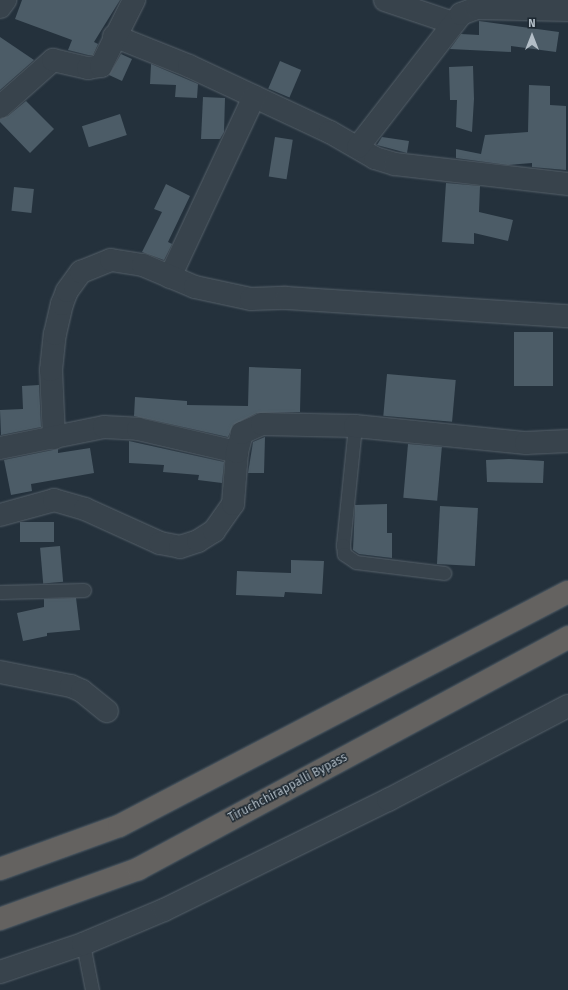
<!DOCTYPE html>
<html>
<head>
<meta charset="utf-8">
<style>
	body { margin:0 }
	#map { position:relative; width:568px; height:990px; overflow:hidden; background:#24313c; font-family:"Fira Sans",sans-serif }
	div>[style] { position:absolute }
	.building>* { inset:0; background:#4c5c67; transform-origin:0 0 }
	.roads { filter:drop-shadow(0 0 1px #56616a) drop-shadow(0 0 1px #56616a) }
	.service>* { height:13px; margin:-6.5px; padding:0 6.5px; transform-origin:6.5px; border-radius:6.5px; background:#38434c }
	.minor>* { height:22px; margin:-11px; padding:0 11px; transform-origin:11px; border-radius:11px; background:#38434c }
	.trunk>* { height:22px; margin:-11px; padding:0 11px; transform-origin:11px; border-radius:11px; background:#646260 }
	span { translate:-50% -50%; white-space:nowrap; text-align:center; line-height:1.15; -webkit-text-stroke:3px #1d2831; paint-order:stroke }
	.street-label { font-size:12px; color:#b3bec7 }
	.north { position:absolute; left:512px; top:16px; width:40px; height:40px; -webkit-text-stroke:3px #1d2831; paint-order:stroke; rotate:0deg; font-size:11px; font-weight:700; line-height:16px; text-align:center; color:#b3bec7 }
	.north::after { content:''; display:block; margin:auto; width:14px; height:18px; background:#b3bec7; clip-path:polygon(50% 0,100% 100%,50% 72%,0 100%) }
</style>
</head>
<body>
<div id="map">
	<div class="building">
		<div style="clip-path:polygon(22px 0,120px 0,94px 42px,98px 44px,93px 55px,88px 55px,68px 50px,72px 40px,15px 19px)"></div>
		<div style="clip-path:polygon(479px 21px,559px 32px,556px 52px,511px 46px,511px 52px,450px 49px,461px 34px,479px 35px)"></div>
		<div style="clip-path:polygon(0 37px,34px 60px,0 90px)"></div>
		<div style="clip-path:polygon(121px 54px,132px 59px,122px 81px,109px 75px)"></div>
		<div style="left:280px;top:61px;width:23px;height:30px;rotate:23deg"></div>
		<div style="clip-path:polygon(151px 64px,198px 84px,197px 98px,175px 97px,176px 85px,150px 84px)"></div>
		<div style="clip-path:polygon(473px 66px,474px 99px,472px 132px,456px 127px,457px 100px,450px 100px,449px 67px)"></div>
		<div style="clip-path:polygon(529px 85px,550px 86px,550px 105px,566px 106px,566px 170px,532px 167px,532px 163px,508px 165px,456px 158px,456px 149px,481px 154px,485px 135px,528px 132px)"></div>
		<div style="clip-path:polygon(203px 97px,225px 98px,224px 132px,220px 139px,201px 139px)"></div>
		<div style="clip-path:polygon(26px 101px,54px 129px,30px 153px,0 122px,0 119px,8px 116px)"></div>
		<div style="left:120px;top:114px;width:22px;height:40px;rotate:72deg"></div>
		<div style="left:275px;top:137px;width:18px;height:40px;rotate:9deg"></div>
		<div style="clip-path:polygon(382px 137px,409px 141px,407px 153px,377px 145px)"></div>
		<div style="clip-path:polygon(446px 183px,480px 186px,479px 212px,513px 220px,508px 241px,474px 233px,474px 244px,442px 242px)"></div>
		<div style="clip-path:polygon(166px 184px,190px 196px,168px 242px,172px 244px,164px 260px,142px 252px,162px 212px,154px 209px)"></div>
		<div style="left:14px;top:187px;width:20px;height:24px;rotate:6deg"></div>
		<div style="left:514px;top:332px;width:39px;height:54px"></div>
		<div style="clip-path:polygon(249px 367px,301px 369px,300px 412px,257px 413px,233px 425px,228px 437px,134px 416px,135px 397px,187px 401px,187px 405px,248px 406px)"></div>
		<div style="left:387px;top:374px;width:69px;height:42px;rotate:5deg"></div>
		<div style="clip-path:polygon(39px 385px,41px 427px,1px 435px,0 410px,23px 409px,22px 386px)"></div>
		<div style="clip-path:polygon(265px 437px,264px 473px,248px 473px,253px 442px)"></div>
		<div style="clip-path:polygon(129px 441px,224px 462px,222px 483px,198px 480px,199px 475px,163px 472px,164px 465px,129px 463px)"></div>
		<div style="left:408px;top:444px;width:34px;height:54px;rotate:5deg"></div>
		<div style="clip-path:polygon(90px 448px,94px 473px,31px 484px,32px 491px,11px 495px,4px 460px,53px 450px,58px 449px,58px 453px)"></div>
		<div style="clip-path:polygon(509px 459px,544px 461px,543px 483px,487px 482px,486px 460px)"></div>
		<div style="clip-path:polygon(387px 504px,387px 533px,392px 533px,392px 558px,359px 554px,353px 550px,355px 505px)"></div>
		<div style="left:440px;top:506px;width:38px;height:58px;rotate:3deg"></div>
		<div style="left:54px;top:522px;width:20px;height:34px;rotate:90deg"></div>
		<div style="left:60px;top:546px;width:36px;height:20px;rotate:85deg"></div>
		<div style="clip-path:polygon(291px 560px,324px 561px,322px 594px,285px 592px,284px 597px,236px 595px,237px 571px,291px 573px)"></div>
		<div style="clip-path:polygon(76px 598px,80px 630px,47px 633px,47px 636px,23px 641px,17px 613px,44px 607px,44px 599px)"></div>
	</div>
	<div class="roads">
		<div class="service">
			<div style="left:355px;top:426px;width:120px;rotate:95.8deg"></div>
			<div style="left:343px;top:545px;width:9px;rotate:84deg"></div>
			<div style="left:344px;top:554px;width:14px;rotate:34deg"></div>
			<div style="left:356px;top:562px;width:89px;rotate:7.1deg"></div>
			<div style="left:0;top:592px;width:84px;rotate:-1.4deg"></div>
			<div style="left:83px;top:944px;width:47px;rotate:78.9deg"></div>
		</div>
		<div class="minor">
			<div style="left:385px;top:0;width:72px;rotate:18.7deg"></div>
			<div style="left:0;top:7px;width:9px;rotate:-54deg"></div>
			<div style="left:114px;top:36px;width:81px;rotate:21.8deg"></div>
			<div style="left:189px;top:66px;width:156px;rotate:25.1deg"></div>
			<div style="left:330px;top:132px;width:52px;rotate:30deg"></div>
			<div style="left:375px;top:158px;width:21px;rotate:17deg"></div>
			<div style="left:395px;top:164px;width:174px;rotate:6.6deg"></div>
			<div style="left:0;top:107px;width:71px;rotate:-41.6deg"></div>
			<div style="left:53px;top:60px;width:36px;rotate:13deg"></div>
			<div style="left:88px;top:68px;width:13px;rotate:-9deg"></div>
			<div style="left:101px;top:66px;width:74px;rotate:-63.4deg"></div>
			<div style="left:358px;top:147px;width:168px;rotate:-52.2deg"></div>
			<div style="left:461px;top:14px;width:17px;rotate:-21deg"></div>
			<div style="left:477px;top:8px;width:91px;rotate:1.3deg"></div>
			<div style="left:170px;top:277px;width:199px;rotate:-65deg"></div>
			<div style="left:54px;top:438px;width:68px;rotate:-92.5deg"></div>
			<div style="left:51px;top:370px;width:36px;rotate:-84deg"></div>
			<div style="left:55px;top:334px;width:31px;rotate:-77deg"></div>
			<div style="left:62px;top:304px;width:14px;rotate:-69deg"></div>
			<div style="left:67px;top:291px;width:24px;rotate:-54deg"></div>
			<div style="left:81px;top:272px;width:32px;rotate:-22deg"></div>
			<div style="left:111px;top:260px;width:32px;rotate:9deg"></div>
			<div style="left:143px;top:265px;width:56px;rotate:22.9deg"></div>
			<div style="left:195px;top:287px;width:57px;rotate:12.1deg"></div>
			<div style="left:251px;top:299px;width:35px;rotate:-2deg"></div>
			<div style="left:286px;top:298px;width:283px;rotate:3.7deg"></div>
			<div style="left:0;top:448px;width:106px;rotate:-11.4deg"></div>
			<div style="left:104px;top:427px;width:34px;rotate:3deg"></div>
			<div style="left:138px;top:429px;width:102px;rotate:13.1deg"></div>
			<div style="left:0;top:515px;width:56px;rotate:-15.5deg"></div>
			<div style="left:54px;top:500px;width:32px;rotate:16deg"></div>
			<div style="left:85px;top:509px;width:82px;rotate:24.4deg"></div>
			<div style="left:160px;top:543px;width:20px;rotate:11deg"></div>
			<div style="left:180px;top:547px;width:19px;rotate:-18deg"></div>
			<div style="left:198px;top:541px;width:19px;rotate:-32deg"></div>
			<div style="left:214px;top:531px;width:33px;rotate:-55deg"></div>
			<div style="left:233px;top:504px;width:52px;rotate:-85.6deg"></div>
			<div style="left:237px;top:452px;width:20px;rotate:-75deg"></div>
			<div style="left:242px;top:433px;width:22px;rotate:-24deg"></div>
			<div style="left:262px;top:424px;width:93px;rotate:1.2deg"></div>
			<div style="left:355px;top:426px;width:172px;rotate:5.7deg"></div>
			<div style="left:526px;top:443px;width:42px;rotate:-2.7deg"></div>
			<div style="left:0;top:672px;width:72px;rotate:11.2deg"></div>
			<div style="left:71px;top:686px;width:12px;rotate:24deg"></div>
			<div style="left:82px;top:691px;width:32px;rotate:39deg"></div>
			<div style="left:0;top:972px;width:88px;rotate:-18.6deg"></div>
			<div style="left:83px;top:944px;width:88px;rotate:-22.8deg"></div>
			<div style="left:164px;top:910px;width:250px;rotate:-26.2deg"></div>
			<div style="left:388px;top:800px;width:203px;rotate:-27.6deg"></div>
		</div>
		<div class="trunk">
			<div style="left:0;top:869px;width:127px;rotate:-19.9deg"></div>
			<div style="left:119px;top:826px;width:506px;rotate:-27.53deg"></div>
			<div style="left:0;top:919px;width:147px;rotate:-19.9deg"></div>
			<div style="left:138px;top:869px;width:489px;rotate:-28.3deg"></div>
		</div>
	</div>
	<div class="street-label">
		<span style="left:288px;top:788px;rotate:-28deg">Tiruchchirappalli Bypass</span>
	</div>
	<div class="north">N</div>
</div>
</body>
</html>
